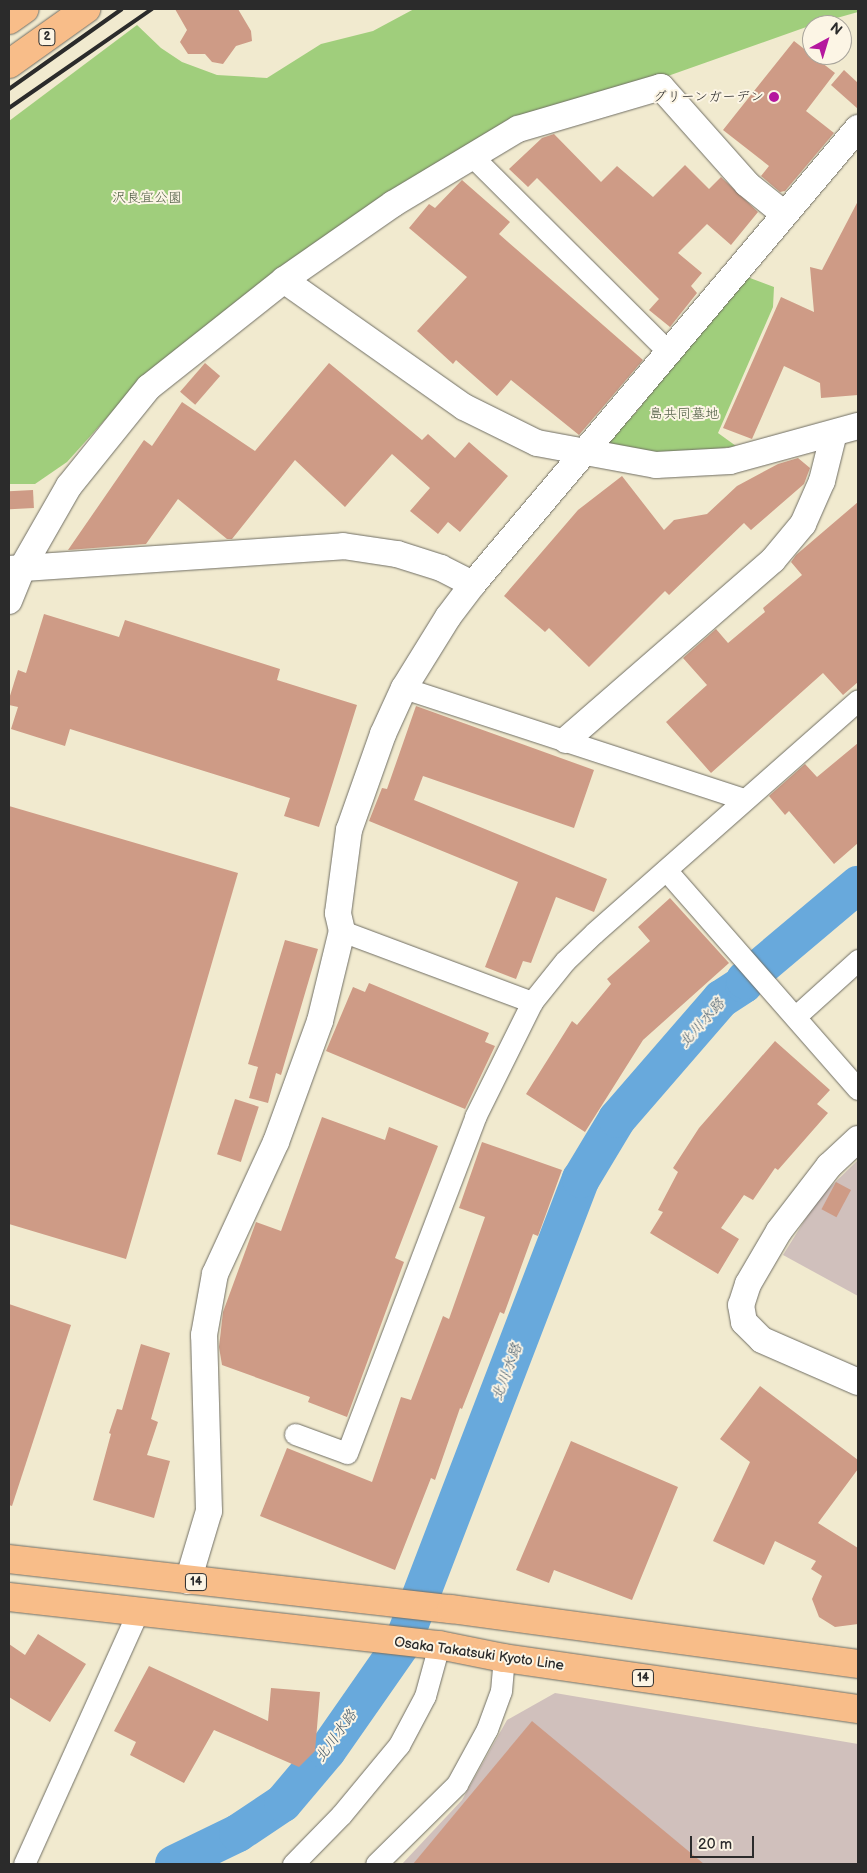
<!DOCTYPE html>
<html>
<head>
<meta charset="utf-8">
<style>
	body { margin:0 }
	#map { position:relative; width:867px; height:1873px; overflow:hidden; background:#f1eacf; font-family:"Balsamiq Sans","Klee One",sans-serif }
	div>[style] { position:absolute }
	.industrial>* { inset:0; background:#d0c0bc }
	.green>* { inset:0; background:#a0ce7c }
	.river>* { height:38px; margin:-19px; padding:0 19px; transform-origin:19px; border-radius:19px; background:#68a9dc }
	.building>* { inset:0; background:#ce9b86; transform-origin:0 0 }
	.roads { filter:drop-shadow(0 0 1px #706e64) drop-shadow(0 0 1px #706e64) }
	.minor>* { height:21px; margin:-10.5px; padding:0 10.5px; transform-origin:10.5px; border-radius:10.5px; background:#fff }
	.tertiary>* { height:26px; margin:-13px; padding:0 13px; transform-origin:13px; border-radius:13px; background:#fff }
	.primary>* { height:28px; margin:-14px; padding:0 14px; transform-origin:14px; border-radius:14px; background:#f8bd89 }
	.motorway>* { height:28px; margin:-14px; padding:0 14px; transform-origin:14px; border-radius:14px; background:#f8bd89 }
	.rail>* { height:4px; margin:-2px; padding:0 2px; transform-origin:2px; border-radius:2px; background:#2b2b2b }
	.dots>* { width:14px; height:14px; translate:-50% -50%; box-sizing:border-box; border:2px solid #fcf5e5; border-radius:50% }
	span { translate:-50% -50%; white-space:nowrap; text-align:center; line-height:1.15; -webkit-text-stroke:4px #fcf5e5; paint-order:stroke }
	.shield-label span { padding:1px 4px; background:#fcf5e5; border:1px solid; border-radius:4px; -webkit-text-stroke-width:0 }
	.shield-label { font-size:12px; color:#2b2b2b; font-weight:700 }
	.poi-label { font-size:14px; color:#2b2b2b }
	.right { translate:-100% -50%; text-align:right }
	.park-label { font-size:14px; color:#4e5c43 }
	.street-label { font-size:14px; color:#2b2b2b }
	.water-label { font-size:15px; color:#405769; font-style:italic }
	.frame { position:absolute; inset:0; border:10px solid #2b2b2b; pointer-events:none }
	.north { position:absolute; left:802px; top:15px; width:50px; height:50px; box-sizing:border-box; background:#fcf5e5; border:1px solid #a8a49b; border-radius:50%; rotate:39deg; font-size:14px; font-weight:700; line-height:20px; text-align:center; color:#2b2b2b }
	.north::after { content:''; display:block; margin:auto; width:18px; height:22px; background:#b5179e; clip-path:polygon(50% 0,100% 100%,50% 72%,0 100%) }
	.scale { position:absolute; left:690px; top:1836px; width:64px; height:22px; box-sizing:border-box; border:2px solid #2b2b2b; border-top:0; padding-left:6px; font-size:15px; line-height:18px; white-space:nowrap; color:#2b2b2b; -webkit-text-stroke:4px #fcf5e5; paint-order:stroke }
</style>
</head>
<body>
<div id="map">
	<div class="industrial">
		<div style="clip-path:polygon(858px 1160px,858px 1296px,783px 1255px,818px 1199px)"></div>
		<div style="clip-path:polygon(555px 1693px,858px 1744px,858px 1864px,402px 1864px,462px 1800px,507px 1720px)"></div>
	</div>
	<div class="green">
		<div style="clip-path:polygon(414px 9px,858px 9px,858px 12px,812px 25px,665px 77px,512px 121px,139px 382px,67px 462px,35px 484px,9px 484px,9px 121px,137px 25px,161px 48px,182px 62px,217px 75px,267px 78px,321px 44px,373px 31px)"></div>
		<div style="clip-path:polygon(742px 275px,774px 287px,773px 307px,718px 433px,736px 446px,685px 454px,614px 451px,609px 441px,637px 411px)"></div>
	</div>
	<div class="river">
		<div style="left:174px;top:1864px;width:71px;rotate:-25.8deg"></div>
		<div style="left:238px;top:1833px;width:54px;rotate:-33.7deg"></div>
		<div style="left:283px;top:1803px;width:68px;rotate:-49.8deg"></div>
		<div style="left:327px;top:1751px;width:133px;rotate:-55.1deg"></div>
		<div style="left:403px;top:1642px;width:496px;rotate:-69deg"></div>
		<div style="left:581px;top:1179px;width:70px;rotate:-59deg"></div>
		<div style="left:617px;top:1119px;width:159px;rotate:-49.1deg"></div>
		<div style="left:721px;top:999px;width:27px;rotate:-33deg"></div>
		<div style="left:744px;top:984px;width:4px;rotate:-76deg"></div>
		<div style="left:745px;top:980px;width:148px;rotate:-40.1deg"></div>
	</div>
	<div class="building">
		<div style="clip-path:polygon(175px 9px,238px 9px,251px 31px,252px 41px,236px 46px,223px 64px,212px 62px,205px 54px,188px 54px,180px 42px,187px 30px)"></div>
		<div style="clip-path:polygon(794px 41px,835px 73px,806px 111px,834px 133px,785px 191px,780px 192px,761px 176px,769px 166px,723px 130px)"></div>
		<div style="clip-path:polygon(844px 70px,858px 83px,858px 109px,831px 85px)"></div>
		<div style="clip-path:polygon(554px 134px,601px 182px,617px 166px,653px 197px,685px 165px,709px 189px,721px 177px,758px 212px,731px 245px,707px 224px,678px 253px,702px 273px,691px 286px,697px 293px,670px 327px,649px 310px,659px 299px,537px 178px,528px 187px,509px 169px,542px 138px)"></div>
		<div style="clip-path:polygon(462px 180px,510px 222px,499px 234px,643px 360px,579px 435px,511px 380px,497px 396px,456px 360px,453px 364px,417px 331px,467px 277px,409px 228px,429px 204px,435px 208px)"></div>
		<div style="clip-path:polygon(858px 201px,858px 395px,821px 398px,820px 383px,784px 366px,752px 439px,723px 428px,781px 297px,814px 312px,810px 267px,822px 270px)"></div>
		<div style="left:205px;top:363px;width:20px;height:38px;rotate:41deg"></div>
		<div style="clip-path:polygon(329px 363px,422px 440px,428px 434px,455px 458px,469px 442px,508px 476px,460px 532px,448px 522px,438px 534px,410px 511px,430px 488px,392px 454px,345px 507px,295px 460px,232px 539px,227px 539px,178px 499px,146px 544px,68px 550px,144px 440px,152px 446px,182px 402px,255px 451px)"></div>
		<div style="clip-path:polygon(798px 458px,810px 468px,804px 484px,751px 530px,744px 523px,669px 595px,665px 591px,589px 667px,549px 628px,545px 632px,504px 596px,578px 510px,622px 476px,664px 530px,674px 520px,707px 514px,737px 486px,778px 464px)"></div>
		<div style="left:33px;top:490px;width:18px;height:24px;rotate:87deg"></div>
		<div style="clip-path:polygon(858px 502px,858px 682px,843px 695px,823px 673px,711px 773px,666px 722px,707px 685px,683px 658px,716px 629px,728px 643px,765px 612px,763px 608px,802px 575px,791px 562px,796px 555px)"></div>
		<div style="clip-path:polygon(44px 614px,119px 637px,125px 620px,280px 669px,277px 680px,357px 705px,319px 827px,284px 816px,290px 798px,70px 729px,65px 746px,11px 729px,18px 707px,9px 705px,9px 699px,18px 670px,26px 673px)"></div>
		<div style="clip-path:polygon(416px 706px,594px 770px,574px 828px,423px 776px,414px 800px,607px 879px,594px 912px,556px 897px,531px 963px,523px 961px,516px 979px,485px 967px,518px 882px,369px 821px,382px 788px,387px 789px)"></div>
		<div style="clip-path:polygon(858px 743px,858px 843px,834px 864px,789px 811px,785px 815px,769px 796px,805px 764px,817px 777px)"></div>
		<div style="clip-path:polygon(9px 806px,238px 873px,126px 1259px,9px 1224px)"></div>
		<div style="clip-path:polygon(670px 898px,729px 963px,643px 1040px,585px 1132px,526px 1094px,572px 1021px,577px 1025px,611px 984px,607px 979px,650px 941px,638px 927px)"></div>
		<div style="clip-path:polygon(285px 940px,318px 949px,281px 1075px,276px 1073px,268px 1103px,249px 1098px,258px 1067px,248px 1064px)"></div>
		<div style="clip-path:polygon(369px 983px,489px 1033px,485px 1042px,495px 1046px,465px 1109px,326px 1051px,353px 987px,365px 992px)"></div>
		<div style="clip-path:polygon(775px 1041px,830px 1090px,817px 1104px,828px 1113px,778px 1170px,775px 1168px,753px 1200px,744px 1195px,721px 1228px,739px 1239px,718px 1274px,650px 1233px,663px 1212px,658px 1210px,678px 1172px,673px 1168px,699px 1128px)"></div>
		<div style="left:235px;top:1099px;width:25px;height:58px;rotate:18deg"></div>
		<div style="clip-path:polygon(322px 1117px,385px 1140px,389px 1127px,438px 1146px,395px 1258px,404px 1262px,347px 1417px,308px 1402px,310px 1397px,222px 1365px,219px 1347px,223px 1312px,256px 1222px,281px 1231px)"></div>
		<div style="clip-path:polygon(482px 1142px,562px 1170px,538px 1236px,533px 1234px,504px 1314px,500px 1312px,462px 1409px,460px 1408px,435px 1480px,431px 1478px,395px 1570px,260px 1516px,287px 1448px,372px 1482px,401px 1397px,411px 1400px,443px 1316px,449px 1319px,485px 1217px,459px 1208px)"></div>
		<div style="left:836px;top:1182px;width:17px;height:31px;rotate:28deg"></div>
		<div style="clip-path:polygon(9px 1304px,71px 1325px,12px 1506px,9px 1505px)"></div>
		<div style="clip-path:polygon(141px 1344px,170px 1353px,151px 1419px,158px 1422px,147px 1455px,170px 1461px,154px 1518px,93px 1500px,111px 1434px,109px 1433px,117px 1409px,122px 1410px)"></div>
		<div style="clip-path:polygon(760px 1386px,858px 1460px,858px 1469px,818px 1523px,858px 1548px,858px 1624px,835px 1627px,819px 1617px,812px 1599px,822px 1576px,811px 1569px,816px 1561px,775px 1541px,764px 1565px,713px 1541px,750px 1462px,720px 1439px)"></div>
		<div style="clip-path:polygon(571px 1441px,678px 1487px,632px 1600px,554px 1570px,549px 1583px,516px 1570px)"></div>
		<div style="clip-path:polygon(38px 1634px,86px 1664px,50px 1722px,9px 1697px,9px 1644px,25px 1655px)"></div>
		<div style="clip-path:polygon(149px 1666px,268px 1721px,271px 1688px,320px 1692px,315px 1751px,299px 1767px,214px 1730px,184px 1783px,130px 1755px,136px 1742px,114px 1731px)"></div>
		<div style="clip-path:polygon(532px 1721px,704px 1864px,413px 1864px)"></div>
	</div>
	<div class="roads">
		<div class="minor">
			<div style="left:472px;top:156px;width:276px;rotate:44.9deg"></div>
			<div style="left:404px;top:688px;width:358px;rotate:18.1deg"></div>
			<div style="left:666px;top:870px;width:291px;rotate:48.8deg"></div>
			<div style="left:342px;top:931px;width:203px;rotate:20.5deg"></div>
			<div style="left:796px;top:1016px;width:84px;rotate:-42.1deg"></div>
			<div style="left:295px;top:1434px;width:55px;rotate:20.1deg"></div>
			<div style="left:347px;top:1453px;width:360px;rotate:-69.1deg"></div>
			<div style="left:475px;top:1117px;width:128px;rotate:-63.6deg"></div>
			<div style="left:532px;top:1002px;width:53px;rotate:-51.2deg"></div>
			<div style="left:565px;top:961px;width:40px;rotate:-44deg"></div>
			<div style="left:594px;top:933px;width:352px;rotate:-41.4deg"></div>
			<div style="left:24px;top:1864px;width:277px;rotate:-65.7deg"></div>
			<div style="left:293px;top:1864px;width:69px;rotate:-45.6deg"></div>
			<div style="left:341px;top:1815px;width:91px;rotate:-50.4deg"></div>
			<div style="left:399px;top:1745px;width:55px;rotate:-62deg"></div>
			<div style="left:425px;top:1696px;width:53px;rotate:-74.6deg"></div>
			<div style="left:376px;top:1864px;width:114px;rotate:-44.6deg"></div>
			<div style="left:457px;top:1784px;width:63px;rotate:-61.4deg"></div>
			<div style="left:487px;top:1729px;width:40px;rotate:-69.8deg"></div>
			<div style="left:501px;top:1691px;width:33px;rotate:-85deg"></div>
		</div>
		<div class="tertiary">
			<div style="left:284px;top:280px;width:220px;rotate:35.2deg"></div>
			<div style="left:464px;top:407px;width:81px;rotate:26.3deg"></div>
			<div style="left:537px;top:443px;width:121px;rotate:10.5deg"></div>
			<div style="left:656px;top:465px;width:74px;rotate:-3.1deg"></div>
			<div style="left:730px;top:461px;width:133px;rotate:-15.3deg"></div>
			<div style="left:9px;top:569px;width:335px;rotate:-3.9deg"></div>
			<div style="left:343px;top:546px;width:55px;rotate:8.4deg"></div>
			<div style="left:397px;top:554px;width:46px;rotate:17.7deg"></div>
			<div style="left:441px;top:568px;width:36px;rotate:27deg"></div>
			<div style="left:9px;top:601px;width:35px;rotate:-68deg"></div>
			<div style="left:22px;top:568px;width:95px;rotate:-60.2deg"></div>
			<div style="left:69px;top:486px;width:127px;rotate:-51.1deg"></div>
			<div style="left:149px;top:387px;width:172px;rotate:-38.4deg"></div>
			<div style="left:284px;top:280px;width:133px;rotate:-34.9deg"></div>
			<div style="left:393px;top:204px;width:146px;rotate:-31deg"></div>
			<div style="left:518px;top:129px;width:149px;rotate:-16.4deg"></div>
			<div style="left:661px;top:87px;width:130px;rotate:48.4deg"></div>
			<div style="left:747px;top:184px;width:46px;rotate:38.9deg"></div>
			<div style="left:566px;top:740px;width:274px;rotate:-41deg"></div>
			<div style="left:773px;top:560px;width:47px;rotate:-50.2deg"></div>
			<div style="left:803px;top:524px;width:47px;rotate:-66.2deg"></div>
			<div style="left:822px;top:481px;width:49px;rotate:-76deg"></div>
			<div style="left:858px;top:1139px;width:40px;rotate:137deg"></div>
			<div style="left:829px;top:1166px;width:82px;rotate:127.6deg"></div>
			<div style="left:779px;top:1231px;width:61px;rotate:120.3deg"></div>
			<div style="left:748px;top:1284px;width:22px;rotate:108deg"></div>
			<div style="left:741px;top:1305px;width:17px;rotate:80deg"></div>
			<div style="left:744px;top:1322px;width:25px;rotate:45deg"></div>
			<div style="left:762px;top:1340px;width:105px;rotate:23.6deg"></div>
			<div style="left:188px;top:1581px;width:73px;rotate:-73.3deg"></div>
			<div style="left:209px;top:1511px;width:176px;rotate:-91.6deg"></div>
			<div style="left:204px;top:1335px;width:62px;rotate:-79.8deg"></div>
			<div style="left:215px;top:1274px;width:145px;rotate:-65.2deg"></div>
			<div style="left:276px;top:1142px;width:129px;rotate:-70deg"></div>
			<div style="left:320px;top:1021px;width:93px;rotate:-76.3deg"></div>
			<div style="left:342px;top:931px;width:18px;rotate:-103deg"></div>
			<div style="left:338px;top:913px;width:84px;rotate:-82.5deg"></div>
			<div style="left:349px;top:830px;width:102px;rotate:-70.5deg"></div>
			<div style="left:383px;top:734px;width:51px;rotate:-65.5deg"></div>
			<div style="left:404px;top:688px;width:84px;rotate:-58.2deg"></div>
			<div style="left:448px;top:617px;width:41px;rotate:-52.9deg"></div>
			<div style="left:473px;top:584px;width:597px;rotate:-49.83deg"></div>
		</div>
		<div class="primary">
			<div style="left:9px;top:64px;width:95px;rotate:-35.5deg"></div>
			<div style="left:9px;top:1559px;width:445px;rotate:6.5deg"></div>
			<div style="left:451px;top:1609px;width:411px;rotate:7.7deg"></div>
			<div style="left:9px;top:1597px;width:433px;rotate:6.4deg"></div>
			<div style="left:439px;top:1645px;width:66px;rotate:11.3deg"></div>
			<div style="left:504px;top:1658px;width:358px;rotate:8.2deg"></div>
		</div>
		<div class="motorway">
			<div style="left:9px;top:20px;width:19px;rotate:-35deg"></div>
		</div>
	</div>
	<div class="rail">
		<div style="left:9px;top:89px;width:138px;rotate:-35.3deg"></div>
		<div style="left:9px;top:108px;width:174px;rotate:-34.7deg"></div>
	</div>
	<div class="dots">
		<div style="left:774px;top:97px;background:#b5179e"></div>
	</div>
	<div class="shield-label">
		<span style="left:47px;top:37px">2</span>
		<span style="left:196px;top:1582px">14</span>
		<span style="left:643px;top:1678px">14</span>
	</div>
	<div class="poi-label">
		<span class="right" style="left:764px;top:97px">グリーンガーデン</span>
	</div>
	<div class="park-label">
		<span style="left:147px;top:198px">沢良宜公園</span>
		<span style="left:684px;top:414px">島共同墓地</span>
	</div>
	<div class="street-label">
		<span style="left:479px;top:1654px;rotate:8deg">Osaka Takatsuki Kyoto Line</span>
	</div>
	<div class="water-label">
		<span style="left:702px;top:1023px;rotate:-48deg">北川水路</span>
		<span style="left:507px;top:1372px;rotate:-69deg">北川水路</span>
		<span style="left:336px;top:1736px;rotate:-54deg">北川水路</span>
	</div>
	<div class="frame"></div>
	<div class="north">N</div>
	<div class="scale">20 m</div>
</div>
</body>
</html>
